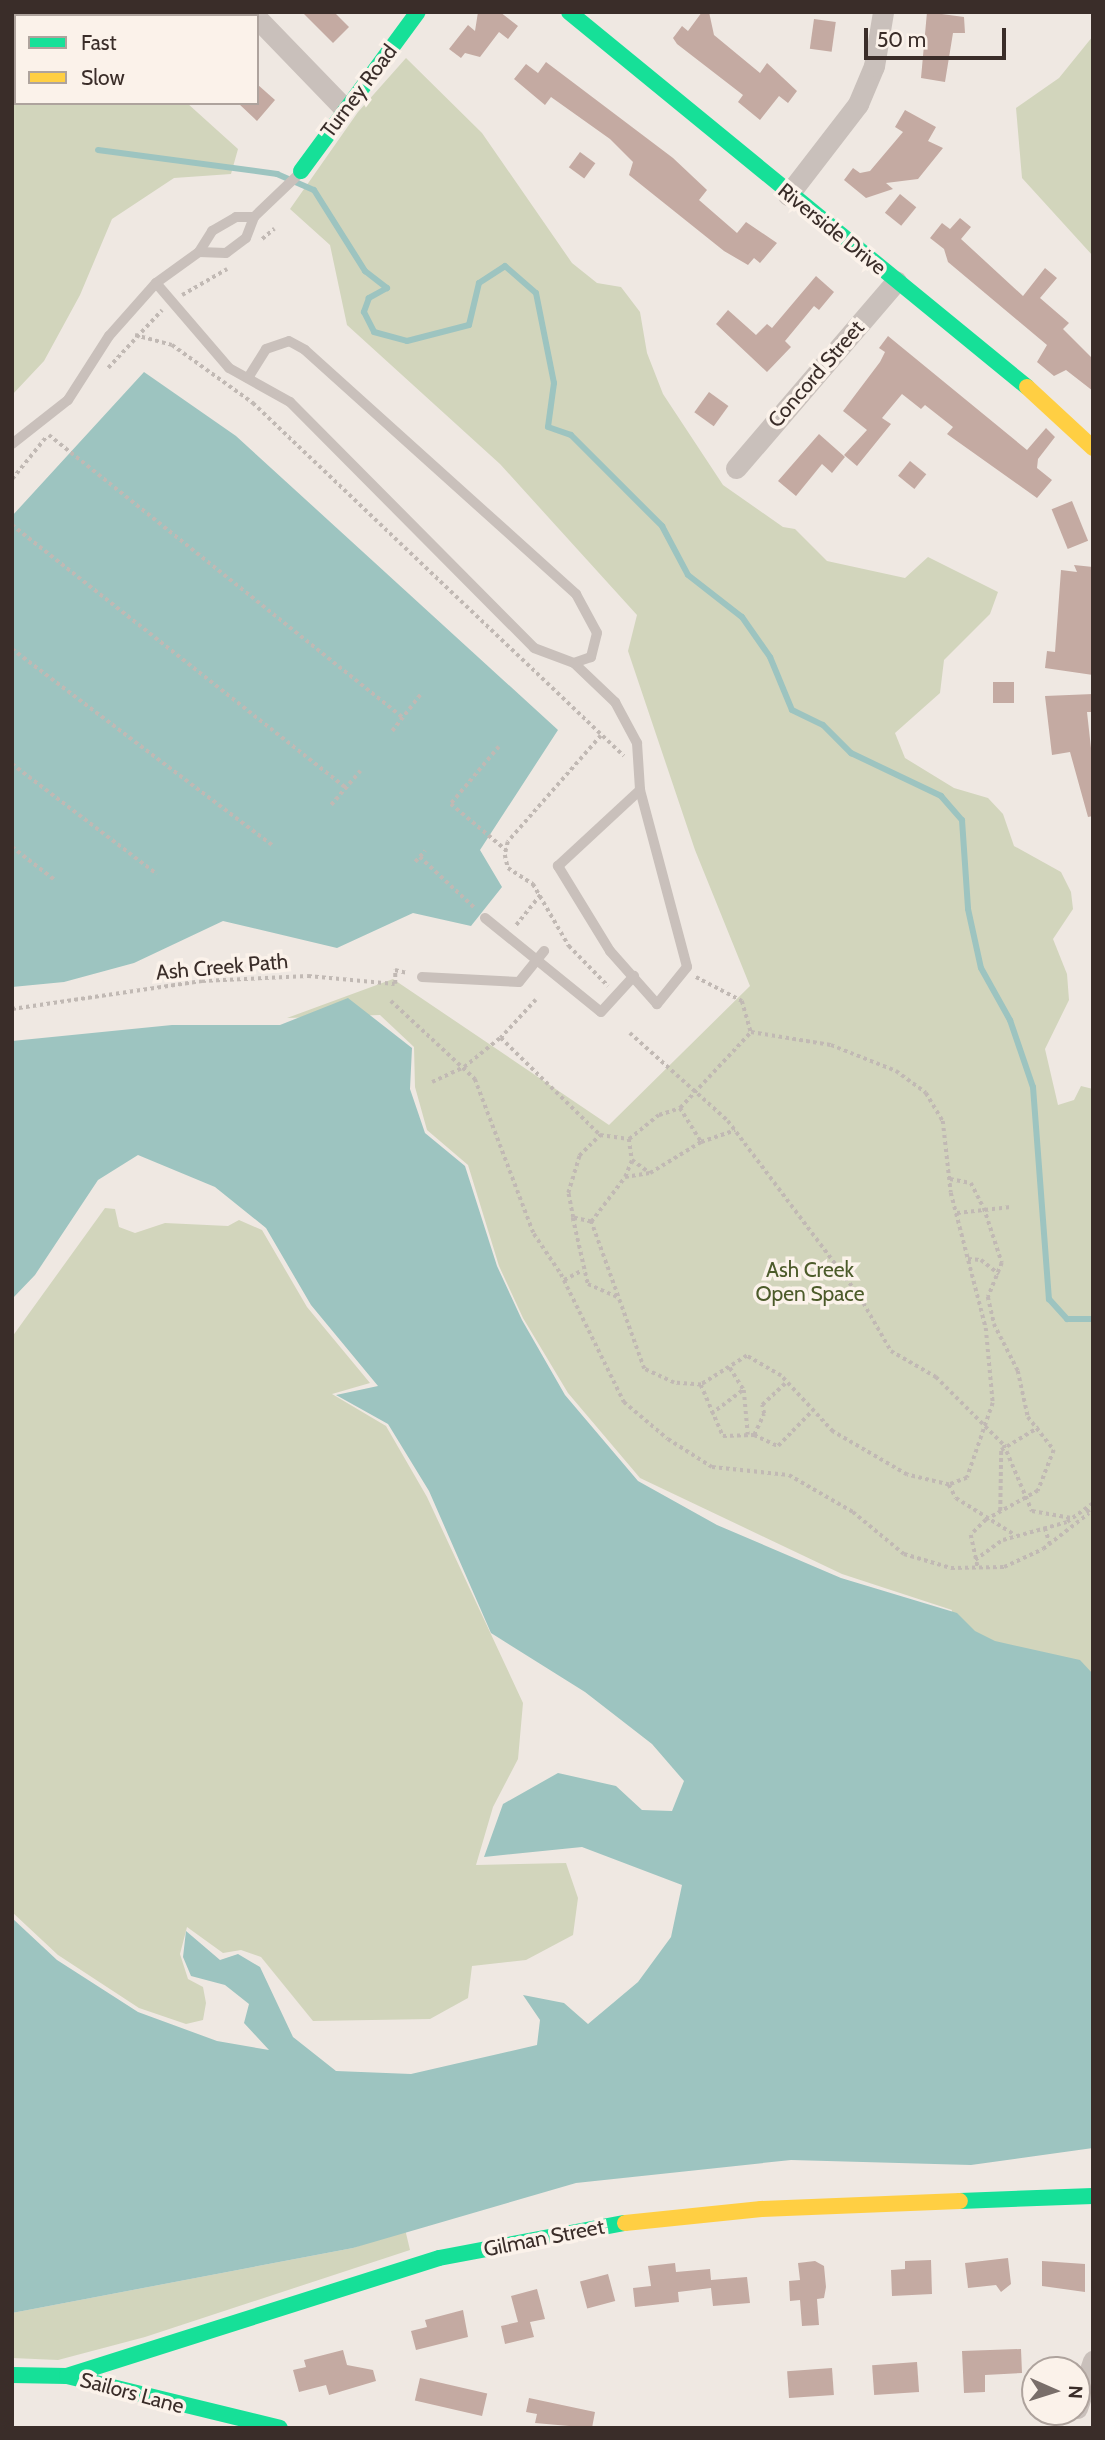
<!DOCTYPE html>
<html>
<head>
<meta charset="utf-8">
<style>
	body { margin:0 }
	#map { position:relative; width:1105px; height:2440px; overflow:hidden; background:#efe8e2; font-family:Cabin,sans-serif }
	div>[style] { position:absolute }
	.green>* { inset:0; background:#d2d5bc }
	.water>* { inset:0; background:#9dc4c0 }
	.stream>* { height:6px; margin:-3px; padding:0 3px; transform-origin:3px; border-radius:3px; background:#9dc4c0 }
	.building>* { inset:0; background:#c4aaa2; transform-origin:0 0 }
	.path>* { height:3.5px; margin-top:-1.75px; transform-origin:0; background:repeating-linear-gradient(90deg,#c1b9b4 0 3.5px,transparent 0 7px) }
	.lane>* { height:10px; margin:-5px; padding:0 5px; transform-origin:5px; border-radius:5px; background:#c9c0bb }
	.street>* { height:21px; margin:-10.5px; padding:0 10.5px; transform-origin:10.5px; border-radius:10.5px; background:#c9c0bb }
	.fast>* { height:16px; margin:-8px; padding:0 8px; transform-origin:8px; border-radius:8px; background:#16e098 }
	.slow>* { height:16px; margin:-8px; padding:0 8px; transform-origin:8px; border-radius:8px; background:#ffcf43 }
	span { translate:-50% -50%; white-space:nowrap; text-align:center; line-height:1.15; -webkit-text-stroke:7px #fbf2ea; paint-order:stroke }
	.street-label { font-size:21px; color:#3a2d29 }
	.park-label { font-size:21px; color:#4c5b2a }
	.frame { position:absolute; inset:0; border:14px solid #3a2d29; pointer-events:none }
	.legend { position:absolute; left:14px; top:14px; width:245px; height:91px; box-sizing:border-box; background:#fbf2ea; border:2px solid #aea39d; margin:0; padding:9px 12px; list-style:none; font-size:21px; color:#3a2d29 }
	.legend li { display:flex; align-items:center; gap:14px; height:35px }
	.legend b { width:35px; border:2px solid #aea39d }
	.north { position:absolute; left:1021px; top:2356px; width:70px; height:70px; box-sizing:border-box; background:#fbf2ea; border:2px solid #aea39d; border-radius:50%; rotate:93deg; font-size:19px; font-weight:700; line-height:28px; text-align:center; color:#3a2d29 }
	.north::after { content:''; display:block; margin:auto; width:24px; height:32px; background:#796e6a; clip-path:polygon(50% 0,100% 100%,50% 72%,0 100%) }
	.scale { position:absolute; left:864px; top:28px; width:142px; height:32px; box-sizing:border-box; border:4px solid #3a2d29; border-top:0; padding-left:9px; font-size:21px; line-height:24px; white-space:nowrap; color:#3a2d29; -webkit-text-stroke:5px #fbf2ea; paint-order:stroke }
</style>
</head>
<body>
<div id="map">
	<div class="green">
		<div style="clip-path:polygon(12px 12px,101px 16px,16px 16px,16px 103px,187px 103px,238px 149px,231px 174px,174px 178px,112px 219px,80px 295px,44px 361px,12px 395px)"></div>
		<div style="clip-path:polygon(1093px 36px,1093px 256px,1022px 178px,1016px 108px,1059px 78px)"></div>
		<div style="clip-path:polygon(406px 58px,482px 133px,572px 263px,597px 283px,621px 287px,640px 312px,647px 353px,663px 394px,723px 485px,783px 527px,795px 529px,827px 561px,905px 578px,928px 557px,998px 592px,990px 614px,944px 660px,940px 693px,895px 733px,905px 758px,954px 788px,988px 798px,1003px 814px,1014px 846px,1061px 872px,1071px 892px,1073px 909px,1053px 939px,1067px 974px,1069px 1000px,1045px 1049px,1058px 1105px,1074px 1100px,1081px 1086px,1093px 1089px,1093px 1706px,950px 1622px,952px 1610px,842px 1574px,640px 1478px,568px 1393px,523px 1318px,499px 1266px,468px 1165px,427px 1130px,415px 1087px,414px 1047px,380px 1015px,287px 1018px,393px 979px,609px 1125px,750px 986px,695px 850px,628px 651px,637px 615px,500px 464px,347px 325px,330px 245px,290px 209px,358px 112px)"></div>
		<div style="clip-path:polygon(105px 1208px,115px 1209px,119px 1227px,135px 1233px,165px 1223px,228px 1226px,239px 1220px,262px 1230px,307px 1307px,370px 1383px,332px 1394px,386px 1426px,427px 1497px,523px 1703px,518px 1759px,493px 1807px,476px 1865px,566px 1863px,578px 1898px,573px 1935px,526px 1960px,472px 1966px,468px 1998px,430px 2019px,313px 2021px,261px 1957px,241px 1950px,223px 1953px,187px 1927px,180px 1954px,188px 1979px,203px 1987px,206px 2003px,203px 2020px,186px 2024px,139px 2008px,58px 1955px,12px 1912px,12px 1337px)"></div>
		<div style="clip-path:polygon(405px 2229px,410px 2250px,145px 2337px,58px 2360px,12px 2358px,12px 2313px,353px 2248px)"></div>
	</div>
	<div class="water">
		<div style="clip-path:polygon(144px 372px,236px 436px,558px 730px,480px 850px,502px 887px,471px 926px,413px 913px,337px 948px,223px 921px,134px 963px,64px 982px,12px 987px,12px 516px)"></div>
		<div style="clip-path:polygon(348px 998px,412px 1048px,410px 1089px,425px 1133px,465px 1166px,497px 1266px,522px 1320px,565px 1395px,638px 1481px,717px 1525px,841px 1578px,957px 1613px,975px 1631px,995px 1641px,1080px 1660px,1093px 1674px,1093px 2148px,971px 2165px,791px 2160px,576px 2183px,353px 2248px,12px 2313px,12px 1918px,57px 1960px,138px 2012px,217px 2041px,269px 2050px,244px 2023px,249px 2004px,225px 1985px,191px 1976px,183px 1957px,186px 1931px,220px 1960px,238px 1954px,260px 1967px,293px 2037px,336px 2071px,411px 2074px,537px 2045px,540px 2020px,523px 1995px,564px 2003px,588px 2024px,638px 1982px,671px 1937px,682px 1885px,582px 1847px,484px 1857px,503px 1804px,558px 1773px,616px 1786px,642px 1810px,672px 1811px,684px 1781px,652px 1744px,585px 1692px,491px 1633px,429px 1491px,388px 1424px,336px 1395px,378px 1386px,311px 1305px,266px 1228px,215px 1187px,138px 1155px,98px 1180px,35px 1275px,12px 1299px,12px 1041px,172px 1025px,280px 1025px)"></div>
	</div>
	<div class="stream">
		<div style="left:98px;top:150px;width:181px;rotate:7.6deg"></div>
		<div style="left:277px;top:174px;width:40px;rotate:23.4deg"></div>
		<div style="left:314px;top:190px;width:96px;rotate:57.8deg"></div>
		<div style="left:365px;top:271px;width:28px;rotate:38deg"></div>
		<div style="left:387px;top:288px;width:21px;rotate:151deg"></div>
		<div style="left:369px;top:298px;width:15px;rotate:110deg"></div>
		<div style="left:364px;top:312px;width:22px;rotate:63deg"></div>
		<div style="left:374px;top:332px;width:34px;rotate:15deg"></div>
		<div style="left:407px;top:341px;width:64px;rotate:-14.5deg"></div>
		<div style="left:469px;top:325px;width:43px;rotate:-76.6deg"></div>
		<div style="left:479px;top:283px;width:31px;rotate:-33deg"></div>
		<div style="left:505px;top:266px;width:41px;rotate:41.1deg"></div>
		<div style="left:536px;top:293px;width:92px;rotate:78.7deg"></div>
		<div style="left:554px;top:383px;width:44px;rotate:97.8deg"></div>
		<div style="left:548px;top:427px;width:24px;rotate:19deg"></div>
		<div style="left:571px;top:435px;width:129px;rotate:45deg"></div>
		<div style="left:662px;top:526px;width:55px;rotate:62deg"></div>
		<div style="left:688px;top:575px;width:68px;rotate:37.9deg"></div>
		<div style="left:742px;top:617px;width:49px;rotate:55deg"></div>
		<div style="left:770px;top:657px;width:57px;rotate:67.5deg"></div>
		<div style="left:792px;top:710px;width:34px;rotate:26deg"></div>
		<div style="left:823px;top:725px;width:40px;rotate:45deg"></div>
		<div style="left:851px;top:753px;width:100px;rotate:25.5deg"></div>
		<div style="left:941px;top:796px;width:32px;rotate:49deg"></div>
		<div style="left:962px;top:820px;width:89px;rotate:86.1deg"></div>
		<div style="left:968px;top:909px;width:60px;rotate:77.6deg"></div>
		<div style="left:981px;top:968px;width:60px;rotate:60.9deg"></div>
		<div style="left:1010px;top:1020px;width:71px;rotate:71.1deg"></div>
		<div style="left:1033px;top:1087px;width:213px;rotate:85.7deg"></div>
		<div style="left:1049px;top:1299px;width:27px;rotate:48deg"></div>
		<div style="left:1067px;top:1319px;width:26px"></div>
	</div>
	<div class="building">
		<div style="clip-path:polygon(302px 12px,334px 12px,349px 27px,333px 43px)"></div>
		<div style="clip-path:polygon(478px 12px,500px 12px,518px 26px,508px 39px,499px 32px,480px 57px,465px 53px,461px 58px,449px 49px,468px 25px,475px 31px)"></div>
		<div style="clip-path:polygon(702px 12px,709px 12px,714px 35px,760px 73px,767px 63px,797px 91px,788px 103px,779px 96px,760px 120px,738px 102px,743px 95px,677px 44px,673px 38px,682px 26px,688px 31px)"></div>
		<div style="clip-path:polygon(927px 12px,964px 17px,965px 33px,953px 33px,945px 82px,921px 78px)"></div>
		<div style="left:814px;top:19px;width:22px;height:30px;rotate:8deg"></div>
		<div style="clip-path:polygon(546px 62px,673px 158px,707px 190px,699px 200px,737px 233px,746px 222px,777px 243px,760px 263px,754px 258px,748px 265px,724px 251px,629px 175px,633px 162px,610px 139px,551px 97px,545px 105px,514px 79px,526px 64px,538px 73px)"></div>
		<div style="clip-path:polygon(257px 84px,275px 100px,257px 121px,238px 103px,257px 103px)"></div>
		<div style="clip-path:polygon(905px 110px,936px 127px,928px 141px,943px 148px,918px 179px,886px 183px,893px 189px,866px 198px,844px 180px,853px 168px,860px 173px,870px 171px,903px 132px,895px 127px)"></div>
		<div style="left:580px;top:152px;width:19px;height:19px;rotate:36deg"></div>
		<div style="left:900px;top:194px;width:21px;height:24px;rotate:39deg"></div>
		<div style="clip-path:polygon(960px 218px,971px 227px,961px 239px,1023px 296px,1045px 268px,1057px 278px,1040px 298px,1069px 323px,1063px 329px,1093px 359px,1093px 391px,1066px 370px,1054px 376px,1037px 362px,1047px 345px,948px 262px,944px 249px,930px 238px,942px 223px,950px 229px)"></div>
		<div style="clip-path:polygon(816px 276px,834px 292px,819px 310px,814px 306px,785px 341px,791px 347px,767px 372px,716px 324px,728px 310px,756px 335px,767px 324px,772px 328px)"></div>
		<div style="clip-path:polygon(888px 336px,1027px 450px,1046px 428px,1055px 437px,1038px 459px,1037px 468px,1052px 480px,1037px 498px,947px 434px,953px 427px,925px 405px,921px 409px,902px 394px,882px 418px,891px 424px,857px 466px,844px 455px,867px 430px,843px 411px,880px 362px,885px 352px,879px 348px)"></div>
		<div style="left:709px;top:392px;width:24px;height:25px;rotate:36deg"></div>
		<div style="clip-path:polygon(819px 434px,845px 457px,832px 473px,822px 464px,796px 496px,778px 481px)"></div>
		<div style="left:910px;top:461px;width:21px;height:19px;rotate:39deg"></div>
		<div style="left:1072px;top:501px;width:43px;height:22px;rotate:68deg"></div>
		<div style="clip-path:polygon(1074px 565px,1093px 567px,1093px 675px,1045px 668px,1047px 651px,1055px 652px,1061px 570px,1077px 572px)"></div>
		<div style="left:1014px;top:682px;width:21px;height:21px;rotate:90deg"></div>
		<div style="clip-path:polygon(1093px 694px,1093px 712px,1087px 712px,1093px 766px,1093px 816px,1088px 817px,1070px 752px,1052px 755px,1045px 696px)"></div>
		<div style="clip-path:polygon(1008px 2258px,1011px 2284px,1001px 2292px,996px 2285px,968px 2288px,965px 2263px)"></div>
		<div style="clip-path:polygon(931px 2260px,932px 2294px,892px 2296px,891px 2270px,905px 2269px,905px 2261px)"></div>
		<div style="clip-path:polygon(815px 2261px,824px 2266px,826px 2287px,824px 2298px,817px 2299px,819px 2325px,802px 2326px,800px 2300px,790px 2301px,789px 2281px,800px 2280px,798px 2263px)"></div>
		<div style="clip-path:polygon(1042px 2261px,1085px 2264px,1085px 2292px,1042px 2286px)"></div>
		<div style="clip-path:polygon(675px 2263px,676px 2272px,710px 2269px,711px 2280px,747px 2277px,750px 2303px,713px 2306px,711px 2288px,678px 2292px,679px 2302px,635px 2307px,633px 2288px,651px 2286px,648px 2266px)"></div>
		<div style="left:608px;top:2274px;width:28px;height:29px;rotate:75deg"></div>
		<div style="clip-path:polygon(537px 2289px,545px 2319px,530px 2322px,534px 2337px,505px 2344px,501px 2326px,518px 2322px,511px 2296px)"></div>
		<div style="clip-path:polygon(463px 2310px,468px 2337px,416px 2350px,411px 2331px,427px 2327px,425px 2320px)"></div>
		<div style="clip-path:polygon(1021px 2349px,1022px 2373px,985px 2375px,985px 2392px,964px 2393px,962px 2351px)"></div>
		<div style="clip-path:polygon(343px 2350px,347px 2365px,373px 2370px,376px 2381px,329px 2395px,326px 2385px,299px 2392px,293px 2370px,306px 2367px,304px 2360px)"></div>
		<div style="left:917px;top:2362px;width:30px;height:45px;rotate:86deg"></div>
		<div style="left:832px;top:2368px;width:27px;height:45px;rotate:86deg"></div>
		<div style="left:420px;top:2378px;width:69px;height:23px;rotate:13deg"></div>
		<div style="clip-path:polygon(529px 2398px,595px 2412px,592px 2428px,535px 2423px,537px 2414px,526px 2412px)"></div>
	</div>
	<div class="path">
		<div style="left:262px;top:239px;width:16px;rotate:-40deg"></div>
		<div style="left:182px;top:295px;width:52px;rotate:-30deg"></div>
		<div style="left:135px;top:335px;width:38px;rotate:15deg"></div>
		<div style="left:172px;top:345px;width:100px;rotate:35.6deg"></div>
		<div style="left:253px;top:403px;width:512px;rotate:43.58deg"></div>
		<div style="left:108px;top:368px;width:79px;rotate:-47deg"></div>
		<div style="left:49px;top:435px;width:452px;rotate:38.6deg"></div>
		<div style="left:12px;top:479px;width:55px;rotate:-50.9deg"></div>
		<div style="left:12px;top:525px;width:424px;rotate:38.2deg"></div>
		<div style="left:12px;top:649px;width:327px;rotate:37deg"></div>
		<div style="left:392px;top:731px;width:46px;rotate:-52.1deg"></div>
		<div style="left:601px;top:736px;width:141px;rotate:131.3deg"></div>
		<div style="left:508px;top:842px;width:13px;rotate:103deg"></div>
		<div style="left:505px;top:855px;width:13px;rotate:77deg"></div>
		<div style="left:508px;top:868px;width:30px;rotate:33deg"></div>
		<div style="left:533px;top:884px;width:72px;rotate:59.9deg"></div>
		<div style="left:569px;top:946px;width:56px;rotate:45.7deg"></div>
		<div style="left:499px;top:747px;width:75px;rotate:130.1deg"></div>
		<div style="left:451px;top:804px;width:72px;rotate:39.9deg"></div>
		<div style="left:12px;top:764px;width:182px;rotate:37.2deg"></div>
		<div style="left:331px;top:805px;width:45px;rotate:-49.5deg"></div>
		<div style="left:12px;top:847px;width:54px;rotate:37.5deg"></div>
		<div style="left:420px;top:857px;width:76px;rotate:42.9deg"></div>
		<div style="left:415px;top:862px;width:15px;rotate:-48deg"></div>
		<div style="left:516px;top:925px;width:40px;rotate:-51deg"></div>
		<div style="left:696px;top:977px;width:52px;rotate:27.6deg"></div>
		<div style="left:742px;top:1001px;width:32px;rotate:74deg"></div>
		<div style="left:536px;top:1000px;width:52px;rotate:132.6deg"></div>
		<div style="left:501px;top:1038px;width:139px;rotate:44.4deg"></div>
		<div style="left:600px;top:1135px;width:29px;rotate:8deg"></div>
		<div style="left:629px;top:1139px;width:38px;rotate:-39deg"></div>
		<div style="left:659px;top:1115px;width:22px;rotate:-18deg"></div>
		<div style="left:680px;top:1108px;width:104px;rotate:-46.9deg"></div>
		<div style="left:751px;top:1032px;width:81px;rotate:9.2deg"></div>
		<div style="left:831px;top:1045px;width:70px;rotate:21.8deg"></div>
		<div style="left:896px;top:1071px;width:37px;rotate:36deg"></div>
		<div style="left:926px;top:1093px;width:33px;rotate:59deg"></div>
		<div style="left:943px;top:1121px;width:72px;rotate:83.7deg"></div>
		<div style="left:951px;top:1193px;width:139px;rotate:75.5deg"></div>
		<div style="left:986px;top:1328px;width:75px;rotate:84.7deg"></div>
		<div style="left:993px;top:1403px;width:79px;rotate:109.1deg"></div>
		<div style="left:967px;top:1478px;width:19px;rotate:159deg"></div>
		<div style="left:949px;top:1485px;width:43px;rotate:-166.6deg"></div>
		<div style="left:907px;top:1475px;width:86px;rotate:-149.8deg"></div>
		<div style="left:833px;top:1432px;width:76px;rotate:-132.9deg"></div>
		<div style="left:781px;top:1376px;width:39px;rotate:-150deg"></div>
		<div style="left:747px;top:1356px;width:54px;rotate:147.8deg"></div>
		<div style="left:701px;top:1385px;width:27px;rotate:-176deg"></div>
		<div style="left:674px;top:1383px;width:33px;rotate:-155deg"></div>
		<div style="left:644px;top:1369px;width:156px;rotate:-109.8deg"></div>
		<div style="left:591px;top:1222px;width:56px;rotate:-52.9deg"></div>
		<div style="left:625px;top:1177px;width:25px;rotate:-9deg"></div>
		<div style="left:650px;top:1173px;width:60px;rotate:-31.3deg"></div>
		<div style="left:701px;top:1142px;width:36px;rotate:-19deg"></div>
		<div style="left:391px;top:1001px;width:115px;rotate:42.9deg"></div>
		<div style="left:475px;top:1079px;width:166px;rotate:69.2deg"></div>
		<div style="left:534px;top:1234px;width:48px;rotate:56deg"></div>
		<div style="left:561px;top:1274px;width:143px;rotate:63.8deg"></div>
		<div style="left:624px;top:1402px;width:57px;rotate:40.1deg"></div>
		<div style="left:668px;top:1439px;width:52px;rotate:32.5deg"></div>
		<div style="left:712px;top:1467px;width:77px;rotate:5.9deg"></div>
		<div style="left:789px;top:1475px;width:74px;rotate:30deg"></div>
		<div style="left:853px;top:1512px;width:66px;rotate:39.5deg"></div>
		<div style="left:904px;top:1554px;width:49px;rotate:16.6deg"></div>
		<div style="left:951px;top:1568px;width:53px;rotate:-1.1deg"></div>
		<div style="left:1004px;top:1567px;width:43px;rotate:-24.8deg"></div>
		<div style="left:1043px;top:1549px;width:58px;rotate:-38deg"></div>
		<div style="left:1089px;top:1513px;width:5px;rotate:-127deg"></div>
		<div style="left:12px;top:1009px;width:192px;rotate:-8.4deg"></div>
		<div style="left:202px;top:981px;width:106px;rotate:-2.7deg"></div>
		<div style="left:308px;top:976px;width:87px;rotate:5.3deg"></div>
		<div style="left:395px;top:984px;width:14px;rotate:-90deg"></div>
		<div style="left:395px;top:970px;width:12px;rotate:14deg"></div>
		<div style="left:630px;top:1033px;width:132px;rotate:41.9deg"></div>
		<div style="left:728px;top:1121px;width:220px;rotate:53.1deg"></div>
		<div style="left:860px;top:1297px;width:62px;rotate:60.1deg"></div>
		<div style="left:891px;top:1351px;width:52px;rotate:30deg"></div>
		<div style="left:936px;top:1377px;width:96px;rotate:45deg"></div>
		<div style="left:1004px;top:1445px;width:72px;rotate:67deg"></div>
		<div style="left:1032px;top:1511px;width:40px;rotate:10deg"></div>
		<div style="left:432px;top:1082px;width:35px;rotate:-25deg"></div>
		<div style="left:464px;top:1067px;width:46px;rotate:-38.9deg"></div>
		<div style="left:680px;top:1108px;width:40px;rotate:58deg"></div>
		<div style="left:629px;top:1139px;width:21px;rotate:82deg"></div>
		<div style="left:632px;top:1160px;width:22px;rotate:36deg"></div>
		<div style="left:625px;top:1177px;width:18px;rotate:-68deg"></div>
		<div style="left:950px;top:1179px;width:21px;rotate:11deg"></div>
		<div style="left:971px;top:1183px;width:28px;rotate:63deg"></div>
		<div style="left:984px;top:1208px;width:58px;rotate:71.9deg"></div>
		<div style="left:1002px;top:1263px;width:37px;rotate:112deg"></div>
		<div style="left:988px;top:1297px;width:28px;rotate:77deg"></div>
		<div style="left:994px;top:1324px;width:53px;rotate:62.9deg"></div>
		<div style="left:1018px;top:1371px;width:47px;rotate:77.7deg"></div>
		<div style="left:1028px;top:1417px;width:42px;rotate:51.8deg"></div>
		<div style="left:1054px;top:1450px;width:44px;rotate:111.3deg"></div>
		<div style="left:1038px;top:1491px;width:60px;rotate:150.9deg"></div>
		<div style="left:986px;top:1520px;width:21px;rotate:135deg"></div>
		<div style="left:971px;top:1535px;width:33px;rotate:78deg"></div>
		<div style="left:957px;top:1213px;width:54px;rotate:-6.3deg"></div>
		<div style="left:573px;top:1218px;width:68px;rotate:77.2deg"></div>
		<div style="left:588px;top:1284px;width:32px;rotate:24deg"></div>
		<div style="left:591px;top:1222px;width:18px;rotate:-167deg"></div>
		<div style="left:573px;top:1218px;width:25px;rotate:-101deg"></div>
		<div style="left:568px;top:1193px;width:39px;rotate:-73deg"></div>
		<div style="left:579px;top:1156px;width:30px;rotate:-45deg"></div>
		<div style="left:968px;top:1259px;width:13px;rotate:4deg"></div>
		<div style="left:981px;top:1260px;width:23px;rotate:38deg"></div>
		<div style="left:564px;top:1280px;width:21px;rotate:-28deg"></div>
		<div style="left:730px;top:1368px;width:26px;rotate:58deg"></div>
		<div style="left:744px;top:1390px;width:45px;rotate:84.9deg"></div>
		<div style="left:701px;top:1385px;width:56px;rotate:66.7deg"></div>
		<div style="left:723px;top:1436px;width:31px;rotate:-2deg"></div>
		<div style="left:754px;top:1435px;width:26px;rotate:25deg"></div>
		<div style="left:778px;top:1446px;width:50px;rotate:-45.8deg"></div>
		<div style="left:711px;top:1414px;width:40px;rotate:-37deg"></div>
		<div style="left:754px;top:1435px;width:23px;rotate:-65deg"></div>
		<div style="left:764px;top:1414px;width:9px;rotate:-103deg"></div>
		<div style="left:762px;top:1405px;width:34px;rotate:-43deg"></div>
		<div style="left:949px;top:1485px;width:15px;rotate:62deg"></div>
		<div style="left:956px;top:1498px;width:70px;rotate:32.1deg"></div>
		<div style="left:1000px;top:1511px;width:61px;rotate:-89.1deg"></div>
		<div style="left:1001px;top:1450px;width:44px;rotate:-31.2deg"></div>
		<div style="left:1045px;top:1528px;width:17px;rotate:73deg"></div>
		<div style="left:975px;top:1560px;width:34px;rotate:-36deg"></div>
		<div style="left:1003px;top:1540px;width:66px;rotate:-15.7deg"></div>
		<div style="left:1067px;top:1522px;width:32px;rotate:-36deg"></div>
	</div>
	<div class="lane">
		<div style="left:199px;top:252px;width:27px;rotate:2deg"></div>
		<div style="left:226px;top:253px;width:25px;rotate:-37deg"></div>
		<div style="left:246px;top:238px;width:22px;rotate:-69deg"></div>
		<div style="left:254px;top:217px;width:62px;rotate:-43.7deg"></div>
		<div style="left:156px;top:283px;width:112px;rotate:49.3deg"></div>
		<div style="left:229px;top:368px;width:70px;rotate:29.1deg"></div>
		<div style="left:290px;top:402px;width:346px;rotate:45.2deg"></div>
		<div style="left:534px;top:648px;width:43px;rotate:20.6deg"></div>
		<div style="left:574px;top:663px;width:57px;rotate:43.6deg"></div>
		<div style="left:615px;top:702px;width:47px;rotate:61.8deg"></div>
		<div style="left:637px;top:743px;width:47px;rotate:86.3deg"></div>
		<div style="left:640px;top:790px;width:183px;rotate:75.1deg"></div>
		<div style="left:687px;top:967px;width:48px;rotate:129deg"></div>
		<div style="left:657px;top:1004px;width:71px;rotate:-131.6deg"></div>
		<div style="left:610px;top:951px;width:100px;rotate:-121.5deg"></div>
		<div style="left:558px;top:866px;width:112px;rotate:-42.8deg"></div>
		<div style="left:248px;top:378px;width:34px;rotate:-58deg"></div>
		<div style="left:266px;top:349px;width:24px;rotate:-19deg"></div>
		<div style="left:289px;top:341px;width:18px;rotate:29deg"></div>
		<div style="left:305px;top:350px;width:365px;rotate:42deg"></div>
		<div style="left:576px;top:594px;width:44px;rotate:61.7deg"></div>
		<div style="left:597px;top:633px;width:25px;rotate:104deg"></div>
		<div style="left:591px;top:657px;width:18px;rotate:161deg"></div>
		<div style="left:12px;top:444px;width:71px;rotate:-38.2deg"></div>
		<div style="left:68px;top:400px;width:76px;rotate:-57.4deg"></div>
		<div style="left:109px;top:336px;width:71px;rotate:-48.4deg"></div>
		<div style="left:156px;top:283px;width:53px;rotate:-35.8deg"></div>
		<div style="left:199px;top:252px;width:25px;rotate:-58deg"></div>
		<div style="left:212px;top:231px;width:28px;rotate:-30deg"></div>
		<div style="left:236px;top:217px;width:18px"></div>
		<div style="left:485px;top:918px;width:149px;rotate:39deg"></div>
		<div style="left:601px;top:1012px;width:49px;rotate:-47.5deg"></div>
		<div style="left:422px;top:977px;width:97px;rotate:3deg"></div>
		<div style="left:519px;top:982px;width:40px;rotate:-51deg"></div>
	</div>
	<div class="street">
		<div style="left:257px;top:18px;width:125px;rotate:46deg"></div>
		<div style="left:788px;top:195px;width:115px;rotate:-52.4deg"></div>
		<div style="left:858px;top:104px;width:41px;rotate:-67.2deg"></div>
		<div style="left:874px;top:66px;width:55px;rotate:-80.5deg"></div>
		<div style="left:736px;top:468px;width:246px;rotate:-49.4deg"></div>
		<div style="left:1077px;top:2408px;width:50px;rotate:-71.2deg"></div>
	</div>
	<div class="fast">
		<div style="left:569px;top:12px;width:592px;rotate:39.31deg"></div>
		<div style="left:301px;top:171px;width:197px;rotate:-53.7deg"></div>
		<div style="left:960px;top:2201px;width:133px;rotate:-2.2deg"></div>
		<div style="left:12px;top:2375px;width:55px;rotate:1deg"></div>
		<div style="left:67px;top:2376px;width:390px;rotate:-17.6deg"></div>
		<div style="left:439px;top:2258px;width:189px;rotate:-10.7deg"></div>
		<div style="left:67px;top:2376px;width:219px;rotate:13.7deg"></div>
	</div>
	<div class="slow">
		<div style="left:1027px;top:387px;width:90px;rotate:42.7deg"></div>
		<div style="left:625px;top:2223px;width:137px;rotate:-5.9deg"></div>
		<div style="left:761px;top:2209px;width:199px;rotate:-2.3deg"></div>
	</div>
	<div class="street-label">
		<span style="left:359px;top:91px;rotate:-53deg">Turney Road</span>
		<span style="left:832px;top:229px;rotate:39deg">Riverside Drive</span>
		<span style="left:816px;top:374px;rotate:-49deg">Concord Street</span>
		<span style="left:222px;top:967px;rotate:-5deg">Ash Creek Path</span>
		<span style="left:544px;top:2238px;rotate:-11deg">Gilman Street</span>
		<span style="left:132px;top:2393px;rotate:15deg">Sailors Lane</span>
	</div>
	<div class="park-label">
		<span style="left:810px;top:1282px">Ash Creek<br>Open Space</span>
	</div>
	<div class="frame"></div>
	<ul class="legend">
	<li><b style="height:9px;background:#16e098"></b>Fast</li>
	<li><b style="height:9px;background:#ffcf43"></b>Slow</li>
	</ul>
	<div class="north">N</div>
	<div class="scale">50 m</div>
</div>
</body>
</html>
